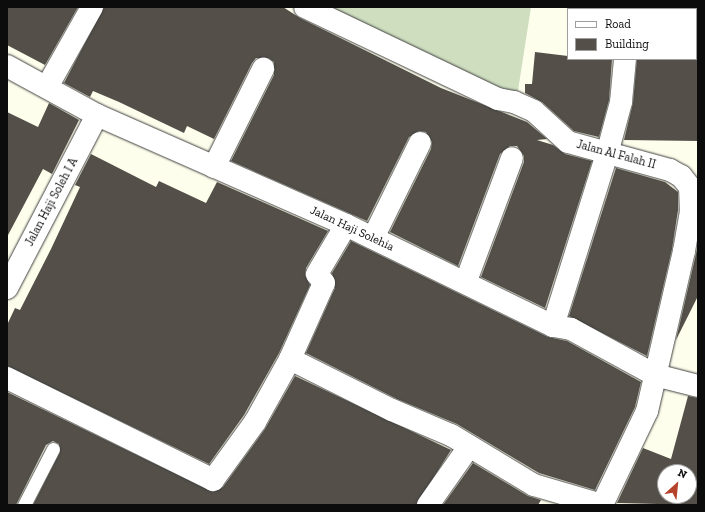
<!DOCTYPE html>
<html>
<head>
<meta charset="utf-8">
<style>
	body { margin:0 }
	#map { position:relative; width:705px; height:512px; overflow:hidden; background:#fefeed; font-family:"Zilla Slab",serif }
	div>[style] { position:absolute }
	.cemetery>* { inset:0; background:#cedebf }
	.building>* { inset:0; background:#545049 }
	.roads { filter:drop-shadow(0 0 1px #3f3f3f) drop-shadow(0 0 1px #3f3f3f) }
	.lane>* { height:13px; margin:-6.5px; padding:0 6.5px; transform-origin:6.5px; border-radius:6.5px; background:#fff }
	.street>* { height:22px; margin:-11px; padding:0 11px; transform-origin:11px; border-radius:11px; background:#fff }
	span { translate:-50% -50%; white-space:nowrap; text-align:center; line-height:1.15; -webkit-text-stroke:4px #fff; paint-order:stroke }
	.street-label { font-size:12px; color:#0c0c0c }
	.frame { position:absolute; inset:0; border:8px solid #0c0c0c; pointer-events:none }
	.legend { position:absolute; left:567px; top:8px; width:130px; height:52px; box-sizing:border-box; background:#fff; border:1px solid #9e9e9e; margin:0; padding:5px 7px; list-style:none; font-size:12px; color:#0c0c0c }
	.legend li { display:flex; align-items:center; gap:8px; height:20px }
	.legend b { width:20px; border:1px solid #9e9e9e }
	.north { position:absolute; left:657px; top:464px; width:40px; height:40px; box-sizing:border-box; background:#fff; border:1px solid #9e9e9e; border-radius:50%; rotate:27deg; font-size:11px; font-weight:700; line-height:16px; text-align:center; color:#0c0c0c }
	.north::after { content:''; display:block; margin:auto; width:14px; height:18px; background:#b5432b; clip-path:polygon(50% 0,100% 100%,50% 72%,0 100%) }
</style>
</head>
<body>
<div id="map">
	<div class="cemetery">
		<div style="clip-path:polygon(321px 7px,531px 7px,517px 97px)"></div>
	</div>
	<div class="building">
		<div style="clip-path:polygon(7px 7px,78px 7px,45px 65px,7px 45px)"></div>
		<div style="clip-path:polygon(104px 7px,283px 7px,300px 18px,441px 88px,527px 122px,547px 139px,537px 140px,553px 145px,565px 154px,592px 161px,545px 308px,481px 277px,524px 162px,524px 156px,517px 146px,510px 146px,500px 154px,458px 266px,390px 232px,431px 149px,432px 142px,426px 132px,419px 131px,409px 137px,367px 221px,231px 161px,274px 75px,274px 62px,268px 58px,256px 58px,252px 63px,214px 139px,187px 126px,184px 133px,119px 102px,93px 91px,90px 97px,64px 83px)"></div>
		<div style="clip-path:polygon(535px 52px,568px 56px,568px 59px,612px 59px,609px 100px,599px 137px,574px 131px,542px 102px,525px 93px,525px 84px,532px 84px)"></div>
		<div style="clip-path:polygon(637px 59px,698px 59px,698px 141px,624px 140px,633px 103px)"></div>
		<div style="clip-path:polygon(49px 103px,79px 120px,52px 174px,43px 169px,7px 237px,7px 112px,38px 127px)"></div>
		<div style="clip-path:polygon(91px 154px,156px 187px,159px 181px,206px 203px,217px 182px,328px 231px,306px 268px,305px 275px,310px 285px,279px 353px,244px 415px,209px 464px,7px 366px,7px 325px,15px 308px,20px 310px,51px 249px,80px 187px,75px 185px)"></div>
		<div style="clip-path:polygon(616px 168px,665px 182px,678px 192px,678px 210px,672px 249px,647px 356px,569px 316px)"></div>
		<div style="clip-path:polygon(351px 241px,548px 337px,567px 341px,641px 382px,635px 407px,595px 490px,539px 473px,457px 424px,397px 399px,306px 353px,335px 288px,332px 273px)"></div>
		<div style="clip-path:polygon(698px 244px,698px 296px,676px 340px,696px 254px)"></div>
		<div style="clip-path:polygon(295px 376px,451px 450px,416px 505px,33px 505px,60px 452px,59px 444px,53px 441px,46px 445px,16px 505px,7px 505px,7px 392px,213px 492px,223px 487px,265px 429px)"></div>
		<div style="clip-path:polygon(evenodd,688px 396px,698px 398px,698px 505px,617px 503px,643px 448px,671px 459px,688px 396px,665px 472px,689px 472px,689px 496px,665px 496px,665px 472px)"></div>
		<div style="clip-path:polygon(473px 463px,528px 496px,541px 500px,538px 505px,443px 505px)"></div>
	</div>
	<div class="roads">
		<div class="lane">
			<div style="left:24px;top:505px;width:63px;rotate:-62.6deg"></div>
		</div>
		<div class="street">
			<div style="left:305px;top:7px;width:214px;rotate:25.5deg"></div>
			<div style="left:498px;top:99px;width:16px;rotate:11deg"></div>
			<div style="left:514px;top:102px;width:22px;rotate:24deg"></div>
			<div style="left:534px;top:111px;width:46px;rotate:42.4deg"></div>
			<div style="left:568px;top:142px;width:106px;rotate:15.4deg"></div>
			<div style="left:670px;top:170px;width:13px;rotate:29deg"></div>
			<div style="left:681px;top:176px;width:14px;rotate:51deg"></div>
			<div style="left:690px;top:187px;width:24px;rotate:88deg"></div>
			<div style="left:691px;top:211px;width:41px;rotate:99.9deg"></div>
			<div style="left:684px;top:251px;width:164px;rotate:103deg"></div>
			<div style="left:647px;top:411px;width:104px;rotate:115.6deg"></div>
			<div style="left:7px;top:66px;width:102px;rotate:28.6deg"></div>
			<div style="left:97px;top:115px;width:272px;rotate:23.8deg"></div>
			<div style="left:346px;top:225px;width:230px;rotate:26deg"></div>
			<div style="left:553px;top:326px;width:18px;rotate:9deg"></div>
			<div style="left:571px;top:329px;width:96px;rotate:28.7deg"></div>
			<div style="left:655px;top:375px;width:44px;rotate:14.3deg"></div>
			<div style="left:47px;top:87px;width:92px;rotate:-60.6deg"></div>
			<div style="left:214px;top:167px;width:110px;rotate:-63.4deg"></div>
			<div style="left:373px;top:238px;width:106px;rotate:-63.7deg"></div>
			<div style="left:466px;top:281px;width:131px;rotate:-69.5deg"></div>
			<div style="left:7px;top:288px;width:195px;rotate:-62.5deg"></div>
			<div style="left:553px;top:326px;width:180px;rotate:-72.6deg"></div>
			<div style="left:607px;top:154px;width:54px;rotate:-74.9deg"></div>
			<div style="left:621px;top:102px;width:43px;rotate:-84.7deg"></div>
			<div style="left:290px;top:359px;width:114px;rotate:26.6deg"></div>
			<div style="left:392px;top:410px;width:64px;rotate:23deg"></div>
			<div style="left:451px;top:435px;width:97px;rotate:31.1deg"></div>
			<div style="left:534px;top:485px;width:71px;rotate:16.4deg"></div>
			<div style="left:7px;top:378px;width:230px;rotate:26.3deg"></div>
			<div style="left:213px;top:480px;width:72px;rotate:-54.1deg"></div>
			<div style="left:255px;top:422px;width:72px;rotate:-60.9deg"></div>
			<div style="left:290px;top:359px;width:83px;rotate:-65.9deg"></div>
			<div style="left:324px;top:283px;width:11px;rotate:-128deg"></div>
			<div style="left:317px;top:274px;width:57px;rotate:-59.4deg"></div>
			<div style="left:428px;top:505px;width:70px;rotate:-54.9deg"></div>
		</div>
	</div>
	<div class="street-label">
		<span style="left:616px;top:155px;rotate:15deg">Jalan Al Falah II</span>
		<span style="left:52px;top:202px;rotate:-62deg">Jalan Haji Soleh I A</span>
		<span style="left:352px;top:229px;rotate:25deg">Jalan Haji Solehia</span>
	</div>
	<div class="frame"></div>
	<ul class="legend">
	<li><b style="height:5px;background:#fff"></b>Road</li>
	<li><b style="height:11px;background:#545049"></b>Building</li>
	</ul>
	<div class="north">N</div>
</div>
</body>
</html>
